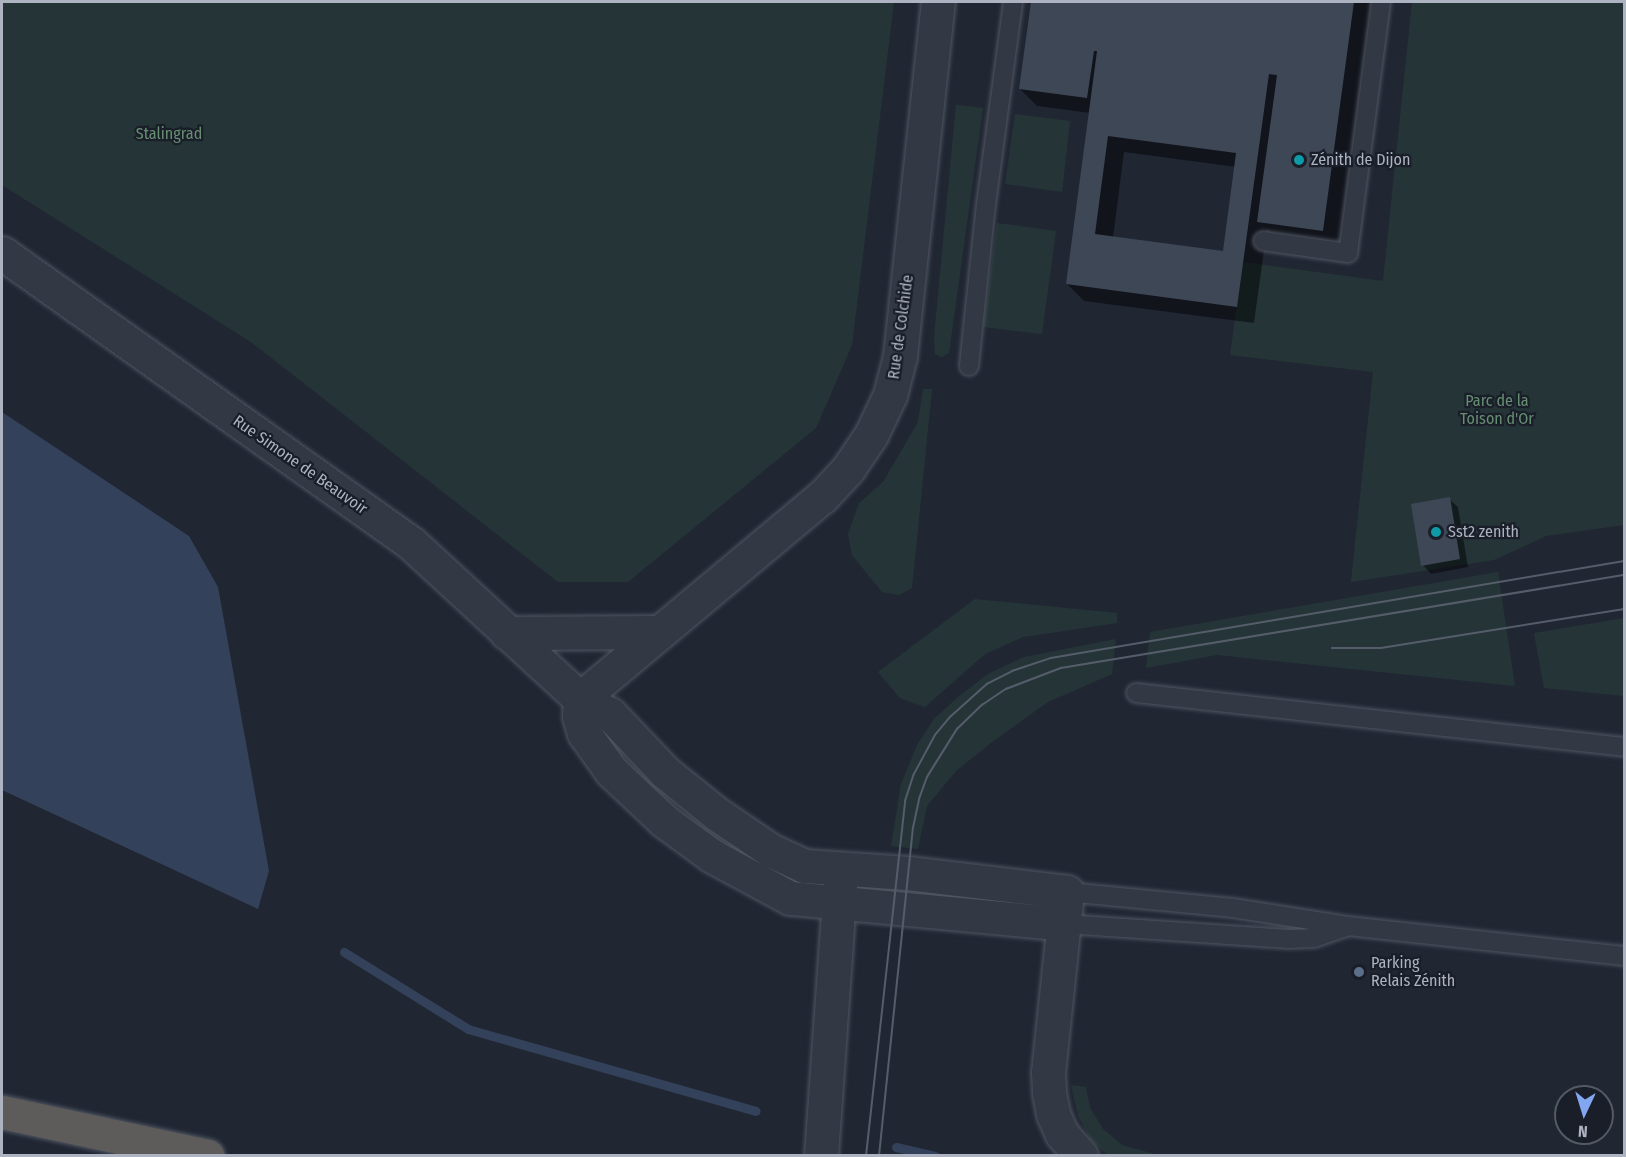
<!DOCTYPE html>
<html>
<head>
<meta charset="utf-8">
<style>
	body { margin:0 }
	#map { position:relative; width:1626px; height:1157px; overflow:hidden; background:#202733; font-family:"Fira Sans Condensed",sans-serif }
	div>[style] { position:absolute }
	.green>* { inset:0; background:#253537 }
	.water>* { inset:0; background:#34415a }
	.shadow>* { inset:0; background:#0007 }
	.stream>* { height:9px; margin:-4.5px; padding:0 4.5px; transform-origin:4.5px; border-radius:4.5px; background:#34415a }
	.building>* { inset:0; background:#3e4756 }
	.roads { filter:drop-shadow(0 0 2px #505662) drop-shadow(0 0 2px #505662) }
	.service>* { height:18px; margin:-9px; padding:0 9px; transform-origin:9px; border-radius:9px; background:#333944 }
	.tertiary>* { height:33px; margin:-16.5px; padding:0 16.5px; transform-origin:16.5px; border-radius:16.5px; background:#333944 }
	.trunk>* { height:33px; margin:-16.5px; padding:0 16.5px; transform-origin:16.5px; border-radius:16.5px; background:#5e5c5a }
	.tram>* { height:1.5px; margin:-0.75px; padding:0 0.75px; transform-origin:0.75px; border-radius:0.75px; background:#555d6b }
	.dots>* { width:16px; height:16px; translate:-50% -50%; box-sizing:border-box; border:3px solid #191e28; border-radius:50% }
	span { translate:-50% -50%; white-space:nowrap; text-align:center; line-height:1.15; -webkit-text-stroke:4.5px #191e28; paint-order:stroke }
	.park-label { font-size:16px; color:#678f73 }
	.poi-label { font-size:16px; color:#adb3c1 }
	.left { translate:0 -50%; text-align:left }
	.street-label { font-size:16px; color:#adb3c1 }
	.frame { position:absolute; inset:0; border:3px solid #adb3c1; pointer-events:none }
	.north { position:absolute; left:1554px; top:1085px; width:60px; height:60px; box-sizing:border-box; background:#191e28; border:2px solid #545a65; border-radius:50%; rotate:184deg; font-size:16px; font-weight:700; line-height:24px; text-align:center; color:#adb3c1 }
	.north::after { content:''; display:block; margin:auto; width:21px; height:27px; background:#83a6f0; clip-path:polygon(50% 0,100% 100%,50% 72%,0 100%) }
</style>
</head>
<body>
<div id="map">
	<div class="green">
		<div style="clip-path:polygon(2px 2px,894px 2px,852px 345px,816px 428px,628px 582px,558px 582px,251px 342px,2px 185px)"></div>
		<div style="clip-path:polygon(1412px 2px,1624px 2px,1624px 525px,1546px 536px,1494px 560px,1351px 582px,1373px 372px,1230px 355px,1243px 262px,1383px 281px)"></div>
		<div style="clip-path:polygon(956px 105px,983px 108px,949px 353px,942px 357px,935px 354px,934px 337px)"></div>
		<div style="clip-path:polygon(1015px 114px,1070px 121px,1062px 192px,1005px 184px)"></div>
		<div style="clip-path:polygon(997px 223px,1056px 231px,1042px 334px,983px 327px)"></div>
		<div style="clip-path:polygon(923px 389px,932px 389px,912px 588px,899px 595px,882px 592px,852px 555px,848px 534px,859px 503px,883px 482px,918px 422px)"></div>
		<div style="clip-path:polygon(1498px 572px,1515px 686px,1217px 655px,1146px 668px,1150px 632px)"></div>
		<div style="clip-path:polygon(975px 599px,1117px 613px,1117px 623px,1023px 637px,985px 654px,925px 707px,900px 698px,878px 672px)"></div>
		<div style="clip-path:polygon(1624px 618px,1624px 696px,1544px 688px,1534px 633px)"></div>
		<div style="clip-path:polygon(1116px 639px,1112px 674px,1048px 702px,992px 742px,956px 771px,927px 806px,918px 849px,891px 846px,901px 784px,917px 745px,934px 719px,958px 697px,988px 674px,1024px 657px)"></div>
		<div style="clip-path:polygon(1071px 1085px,1086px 1087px,1090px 1108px,1103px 1129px,1122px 1145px,1158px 1155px,1111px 1156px,1105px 1153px,1091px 1140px,1078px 1116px)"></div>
	</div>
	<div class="water">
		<div style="clip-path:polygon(2px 412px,189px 536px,218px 587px,269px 871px,258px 909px,2px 790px)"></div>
	</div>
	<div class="shadow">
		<div style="clip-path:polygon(evenodd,1032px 2px,1373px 2px,1340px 247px,1276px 238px,1267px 229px,1254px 323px,1084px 301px,1067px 284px,1090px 113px,1037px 106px,1020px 89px,1032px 2px,1124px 152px,1236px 167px,1224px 253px,1113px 238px,1124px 152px)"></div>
		<div style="clip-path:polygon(1449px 499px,1458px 507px,1468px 567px,1431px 574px,1423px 565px)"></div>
	</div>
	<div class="stream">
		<div style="left:344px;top:952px;width:146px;rotate:31.8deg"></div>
		<div style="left:468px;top:1029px;width:299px;rotate:15.9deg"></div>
		<div style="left:896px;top:1147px;width:40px;rotate:13deg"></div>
	</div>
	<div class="building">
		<div style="clip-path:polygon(evenodd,1031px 2px,1354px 2px,1323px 231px,1257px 222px,1277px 75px,1269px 74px,1237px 307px,1066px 284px,1097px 51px,1094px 51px,1087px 98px,1019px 89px,1031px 2px,1108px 136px,1236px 153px,1223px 251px,1095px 234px,1108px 136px)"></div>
		<div style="clip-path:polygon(1450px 497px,1460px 559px,1421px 566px,1411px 504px)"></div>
	</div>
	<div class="roads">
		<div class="service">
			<div style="left:1263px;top:241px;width:86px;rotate:8deg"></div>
			<div style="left:1348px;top:253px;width:253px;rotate:-82.5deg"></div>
			<div style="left:969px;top:366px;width:162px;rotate:-84deg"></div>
			<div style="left:986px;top:205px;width:205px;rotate:-82.4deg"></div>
			<div style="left:1136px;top:693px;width:491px;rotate:6.3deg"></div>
			<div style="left:1067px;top:892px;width:167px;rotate:5.5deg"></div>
			<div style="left:1233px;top:908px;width:116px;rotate:8.9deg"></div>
			<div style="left:1348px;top:926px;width:278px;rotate:6.2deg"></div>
			<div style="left:1064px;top:924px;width:225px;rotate:3.8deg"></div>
			<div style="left:1288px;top:939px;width:26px;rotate:-2deg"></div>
			<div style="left:1314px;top:938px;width:36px;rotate:-19deg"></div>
		</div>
		<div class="tertiary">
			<div style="left:2px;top:253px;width:501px;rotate:35.34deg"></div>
			<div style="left:411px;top:543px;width:230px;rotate:42.7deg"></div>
			<div style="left:580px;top:699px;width:34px;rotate:27deg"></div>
			<div style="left:610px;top:714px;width:80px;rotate:46.5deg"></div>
			<div style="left:665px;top:772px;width:67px;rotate:38.9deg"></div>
			<div style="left:717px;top:814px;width:64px;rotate:34.2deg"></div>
			<div style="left:770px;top:850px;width:38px;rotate:25deg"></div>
			<div style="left:805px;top:866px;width:103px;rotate:3.9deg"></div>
			<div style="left:908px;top:873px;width:160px;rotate:6.8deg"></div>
			<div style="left:1067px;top:892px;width:181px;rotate:96deg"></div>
			<div style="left:1048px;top:1072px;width:21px;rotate:87deg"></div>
			<div style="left:1049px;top:1093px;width:21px;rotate:79deg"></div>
			<div style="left:1053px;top:1114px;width:22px;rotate:66deg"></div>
			<div style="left:1062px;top:1134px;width:29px;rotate:49deg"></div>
			<div style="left:507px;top:633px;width:152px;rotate:-0.4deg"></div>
			<div style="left:580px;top:699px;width:315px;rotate:-39.9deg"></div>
			<div style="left:822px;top:497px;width:38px;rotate:-47deg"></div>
			<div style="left:848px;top:469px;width:41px;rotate:-55.9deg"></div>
			<div style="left:871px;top:435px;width:44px;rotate:-64.6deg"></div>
			<div style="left:890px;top:395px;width:40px;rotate:-75.6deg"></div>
			<div style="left:900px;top:356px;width:356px;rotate:-83.9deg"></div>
			<div style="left:580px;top:699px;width:17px;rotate:93deg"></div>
			<div style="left:579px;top:716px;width:18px;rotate:74deg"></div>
			<div style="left:584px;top:733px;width:47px;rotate:54.6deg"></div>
			<div style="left:611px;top:771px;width:73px;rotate:43.3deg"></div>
			<div style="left:664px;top:821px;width:59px;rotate:36.1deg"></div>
			<div style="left:712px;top:856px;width:89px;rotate:28.3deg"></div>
			<div style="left:790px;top:898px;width:275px;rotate:5.4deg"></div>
			<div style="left:821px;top:1156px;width:276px;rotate:-86deg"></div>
		</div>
		<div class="trunk">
			<div style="left:2px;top:1112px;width:210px;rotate:12.1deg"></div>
		</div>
	</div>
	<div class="tram">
		<div style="left:1332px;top:648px;width:49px"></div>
		<div style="left:1381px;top:648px;width:246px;rotate:-9.1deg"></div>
		<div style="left:866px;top:1156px;width:357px;rotate:-83.7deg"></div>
		<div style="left:905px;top:801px;width:28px;rotate:-72deg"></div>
		<div style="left:914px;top:774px;width:44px;rotate:-61.7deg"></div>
		<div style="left:935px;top:735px;width:23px;rotate:-50deg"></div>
		<div style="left:950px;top:717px;width:50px;rotate:-41.7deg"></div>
		<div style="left:987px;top:684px;width:28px;rotate:-27deg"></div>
		<div style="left:1012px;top:671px;width:41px;rotate:-18.4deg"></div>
		<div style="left:1051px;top:658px;width:581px;rotate:-9.61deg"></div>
		<div style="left:879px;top:1156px;width:330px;rotate:-84.1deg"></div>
		<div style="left:913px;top:828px;width:30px;rotate:-78deg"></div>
		<div style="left:919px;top:799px;width:23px;rotate:-70deg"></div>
		<div style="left:927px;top:777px;width:57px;rotate:-58deg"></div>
		<div style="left:957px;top:729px;width:35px;rotate:-44deg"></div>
		<div style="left:982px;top:705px;width:29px;rotate:-34deg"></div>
		<div style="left:1006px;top:689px;width:59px;rotate:-20.9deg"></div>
		<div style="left:1061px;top:668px;width:571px;rotate:-9.38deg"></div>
	</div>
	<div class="dots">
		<div style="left:1299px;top:160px;background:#0f9aa8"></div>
		<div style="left:1436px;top:532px;background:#0f9aa8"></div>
		<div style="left:1359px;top:972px;background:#5c6f8a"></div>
	</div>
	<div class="park-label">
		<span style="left:169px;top:134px">Stalingrad</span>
		<span style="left:1497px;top:410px">Parc de la<br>Toison d'Or</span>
	</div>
	<div class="poi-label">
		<span class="left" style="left:1311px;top:160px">Zénith de Dijon</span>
		<span class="left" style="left:1448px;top:532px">Sst2 zenith</span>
		<span class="left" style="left:1371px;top:972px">Parking<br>Relais Zénith</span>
	</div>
	<div class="street-label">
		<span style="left:901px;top:327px;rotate:-82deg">Rue de Colchide</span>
		<span style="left:300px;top:465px;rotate:35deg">Rue Simone de Beauvoir</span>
	</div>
	<div class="frame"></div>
	<div class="north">N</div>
</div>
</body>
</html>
